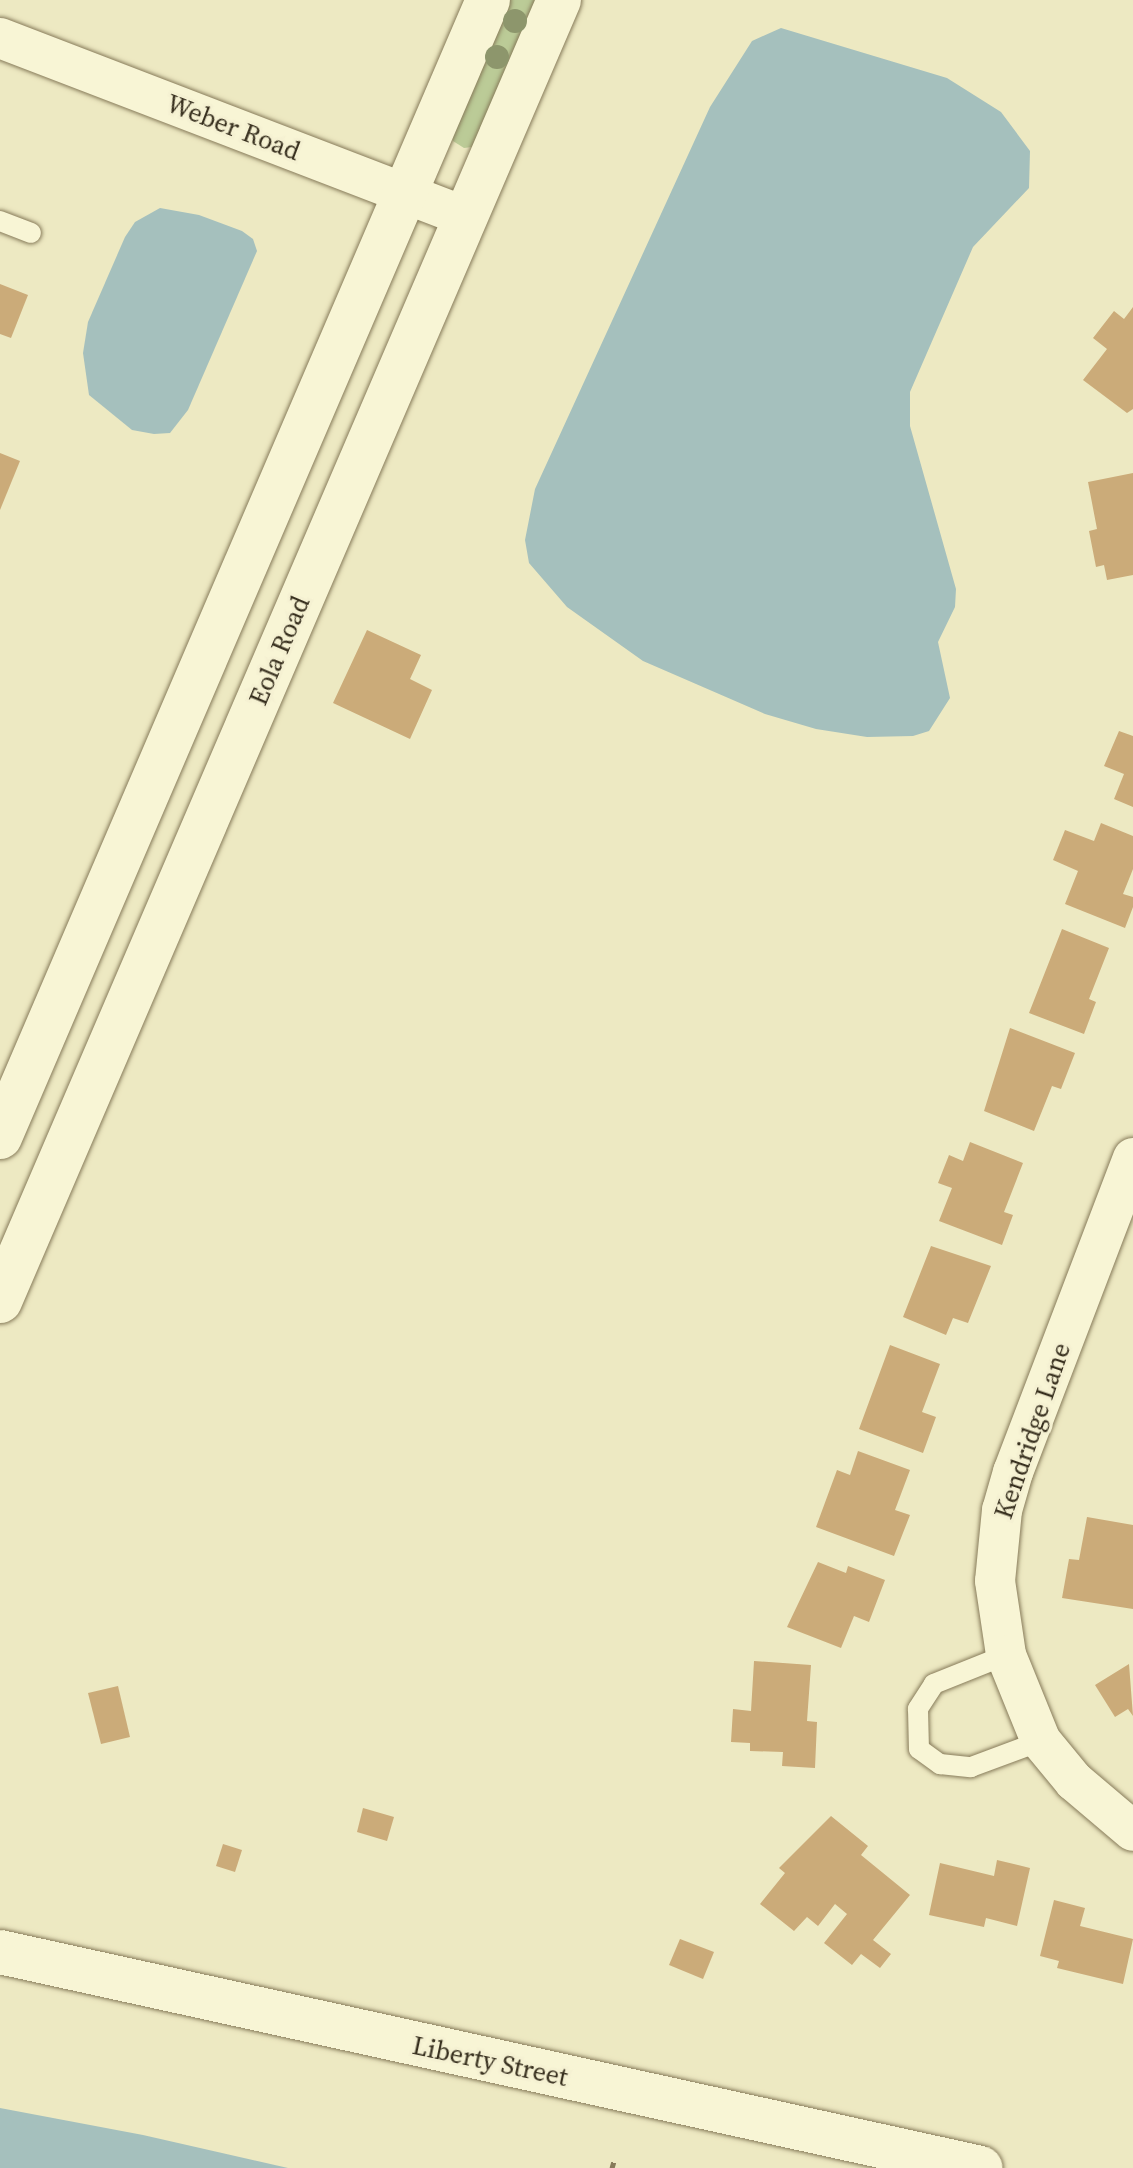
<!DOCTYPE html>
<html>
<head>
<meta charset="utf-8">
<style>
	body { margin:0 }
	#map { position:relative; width:1133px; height:2168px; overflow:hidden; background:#ede9c2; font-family:"Source Serif 4",serif }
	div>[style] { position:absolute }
	.green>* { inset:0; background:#bbcb97 }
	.water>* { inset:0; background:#a5c0bd }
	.building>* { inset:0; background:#cbab79 }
	.path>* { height:5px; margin-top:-2.5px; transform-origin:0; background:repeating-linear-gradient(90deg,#877b5a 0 6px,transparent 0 10px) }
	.roads { filter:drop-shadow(0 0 2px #877b5a) drop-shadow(0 0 2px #877b5a) }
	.lane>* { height:20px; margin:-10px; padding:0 10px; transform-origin:10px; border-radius:10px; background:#f8f5d5 }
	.street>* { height:40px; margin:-20px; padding:0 20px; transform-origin:20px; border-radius:20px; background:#f8f5d5 }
	.secondary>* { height:44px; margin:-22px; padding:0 22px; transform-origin:22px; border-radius:22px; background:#f8f5d5 }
	.trees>* { width:24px; height:24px; margin:-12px; border-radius:50%; background:#8d966c }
	span { translate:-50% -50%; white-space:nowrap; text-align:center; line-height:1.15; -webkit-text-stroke:6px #f5f1d2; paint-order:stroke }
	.street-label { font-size:26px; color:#372f1e }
</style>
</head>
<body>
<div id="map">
	<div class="green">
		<div style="clip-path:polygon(510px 0,537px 0,472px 147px,464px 148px,453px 141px,452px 134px)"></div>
	</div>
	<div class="water">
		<div style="clip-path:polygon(781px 28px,947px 78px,1001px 112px,1030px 151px,1029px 188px,973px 247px,910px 392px,910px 426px,956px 589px,955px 607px,938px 642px,950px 698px,929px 731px,913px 736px,867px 737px,816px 729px,765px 714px,643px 661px,567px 607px,529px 563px,525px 540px,535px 489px,710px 107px,752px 41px)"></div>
		<div style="clip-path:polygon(160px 208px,199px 215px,242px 231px,253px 239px,257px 251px,188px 410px,170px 433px,154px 434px,132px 430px,89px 395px,83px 353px,88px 322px,125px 237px,135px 222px)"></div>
		<div style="clip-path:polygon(0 2108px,143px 2135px,288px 2168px,0 2168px)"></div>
	</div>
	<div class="building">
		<div style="clip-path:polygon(0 284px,28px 295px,11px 338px,0 334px)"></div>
		<div style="clip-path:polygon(1133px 307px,1133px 409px,1127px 413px,1083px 380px,1107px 349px,1093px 338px,1114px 311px,1124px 319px)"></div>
		<div style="clip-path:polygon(0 453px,20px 461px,0 510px)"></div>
		<div style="clip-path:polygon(1133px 473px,1133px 575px,1107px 580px,1104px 565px,1096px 567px,1089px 531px,1097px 529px,1088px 482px)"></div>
		<div style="clip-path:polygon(367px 630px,421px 655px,410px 679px,432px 690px,410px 739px,333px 703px)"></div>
		<div style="clip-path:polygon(1119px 731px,1133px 736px,1133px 807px,1114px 799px,1124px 774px,1104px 766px)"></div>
		<div style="clip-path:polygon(1101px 823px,1133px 836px,1133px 869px,1123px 894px,1133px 897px,1133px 907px,1125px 928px,1065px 904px,1078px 871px,1053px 860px,1065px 830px,1094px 841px)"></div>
		<div style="clip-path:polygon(1062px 929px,1109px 948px,1089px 999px,1096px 1002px,1084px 1034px,1029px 1013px)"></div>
		<div style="clip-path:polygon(1010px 1028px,1075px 1053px,1061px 1089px,1052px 1086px,1034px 1131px,984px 1111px)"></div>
		<div style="clip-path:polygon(970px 1142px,1023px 1163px,1004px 1212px,1013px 1215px,1002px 1245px,939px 1221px,952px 1188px,938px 1183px,949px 1155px,963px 1161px)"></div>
		<div style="clip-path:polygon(931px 1246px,991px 1266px,968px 1323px,953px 1318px,946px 1335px,903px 1317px)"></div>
		<div style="clip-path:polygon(890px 1345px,940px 1364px,922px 1412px,936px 1417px,923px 1453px,859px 1429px)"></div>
		<div style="clip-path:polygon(858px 1451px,910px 1470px,895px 1510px,910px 1515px,894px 1556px,816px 1527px,837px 1470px,850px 1475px)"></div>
		<div style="clip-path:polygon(1087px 1517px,1133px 1525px,1133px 1609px,1062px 1598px,1069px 1559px,1079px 1560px)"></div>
		<div style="clip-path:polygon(818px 1562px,846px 1573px,848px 1566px,885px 1580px,869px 1622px,854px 1616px,841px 1648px,787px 1627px)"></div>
		<div style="clip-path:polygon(754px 1661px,811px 1665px,807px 1721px,817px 1722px,815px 1768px,782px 1766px,783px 1752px,750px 1751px,750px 1743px,731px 1742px,733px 1709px,751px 1711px)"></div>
		<div style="clip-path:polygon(1129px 1664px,1133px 1716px,1128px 1709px,1115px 1717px,1095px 1685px)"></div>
		<div style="clip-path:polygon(118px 1686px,130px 1737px,101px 1744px,88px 1693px)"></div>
		<div style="clip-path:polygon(363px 1808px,394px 1817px,387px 1841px,357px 1832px)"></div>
		<div style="clip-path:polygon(831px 1816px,868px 1846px,861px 1855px,910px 1895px,873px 1940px,891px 1954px,880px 1968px,861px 1954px,852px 1965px,824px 1943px,847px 1914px,835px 1904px,818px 1926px,807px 1917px,794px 1931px,760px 1904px,785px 1873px,779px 1868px)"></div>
		<div style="clip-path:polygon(223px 1844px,242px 1850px,235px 1872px,216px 1866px)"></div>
		<div style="clip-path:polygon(997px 1860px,1030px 1868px,1017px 1926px,986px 1918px,984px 1927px,929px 1915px,940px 1863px,994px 1876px)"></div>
		<div style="clip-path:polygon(1054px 1900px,1085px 1908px,1080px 1926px,1133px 1939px,1123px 1984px,1057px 1968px,1059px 1961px,1040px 1956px)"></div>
		<div style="clip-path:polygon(680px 1939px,714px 1952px,703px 1979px,669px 1965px)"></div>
	</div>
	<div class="path">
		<div style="left:612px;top:2168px;width:7px;rotate:-74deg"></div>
	</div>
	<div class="roads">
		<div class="lane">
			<div style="left:0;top:221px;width:33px;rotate:21deg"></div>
			<div style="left:1006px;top:1655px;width:78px;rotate:158.1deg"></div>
			<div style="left:934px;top:1684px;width:30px;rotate:123deg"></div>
			<div style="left:918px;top:1709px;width:40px;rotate:88.6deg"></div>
			<div style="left:919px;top:1749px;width:26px;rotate:36deg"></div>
			<div style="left:940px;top:1764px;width:31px;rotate:6deg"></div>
			<div style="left:971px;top:1767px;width:75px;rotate:-20.4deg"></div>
		</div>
		<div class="street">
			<div style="left:0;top:38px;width:499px;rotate:21deg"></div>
			<div style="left:1133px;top:1158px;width:336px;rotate:110.9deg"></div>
			<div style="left:1013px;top:1472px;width:40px;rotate:106deg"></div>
			<div style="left:1002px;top:1510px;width:71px;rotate:95.6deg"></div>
			<div style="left:995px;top:1581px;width:75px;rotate:81.5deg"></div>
			<div style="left:1006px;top:1655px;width:93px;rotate:67.9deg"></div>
			<div style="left:1041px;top:1741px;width:52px;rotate:50.5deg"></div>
			<div style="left:1074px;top:1781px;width:77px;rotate:40.3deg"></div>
		</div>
		<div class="secondary">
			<div style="left:0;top:1137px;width:1237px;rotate:-66.77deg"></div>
			<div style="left:0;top:1301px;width:1416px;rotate:-66.75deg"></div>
			<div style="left:0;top:1952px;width:1004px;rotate:12.42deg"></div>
		</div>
	</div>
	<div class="trees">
		<div style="left:515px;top:21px"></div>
		<div style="left:497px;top:57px"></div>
	</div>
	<div class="street-label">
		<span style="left:233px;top:128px;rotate:21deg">Weber Road</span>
		<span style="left:280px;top:651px;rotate:-67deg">Eola Road</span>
		<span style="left:1033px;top:1431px;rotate:-71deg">Kendridge Lane</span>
		<span style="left:490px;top:2062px;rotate:12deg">Liberty Street</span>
	</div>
</div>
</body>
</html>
